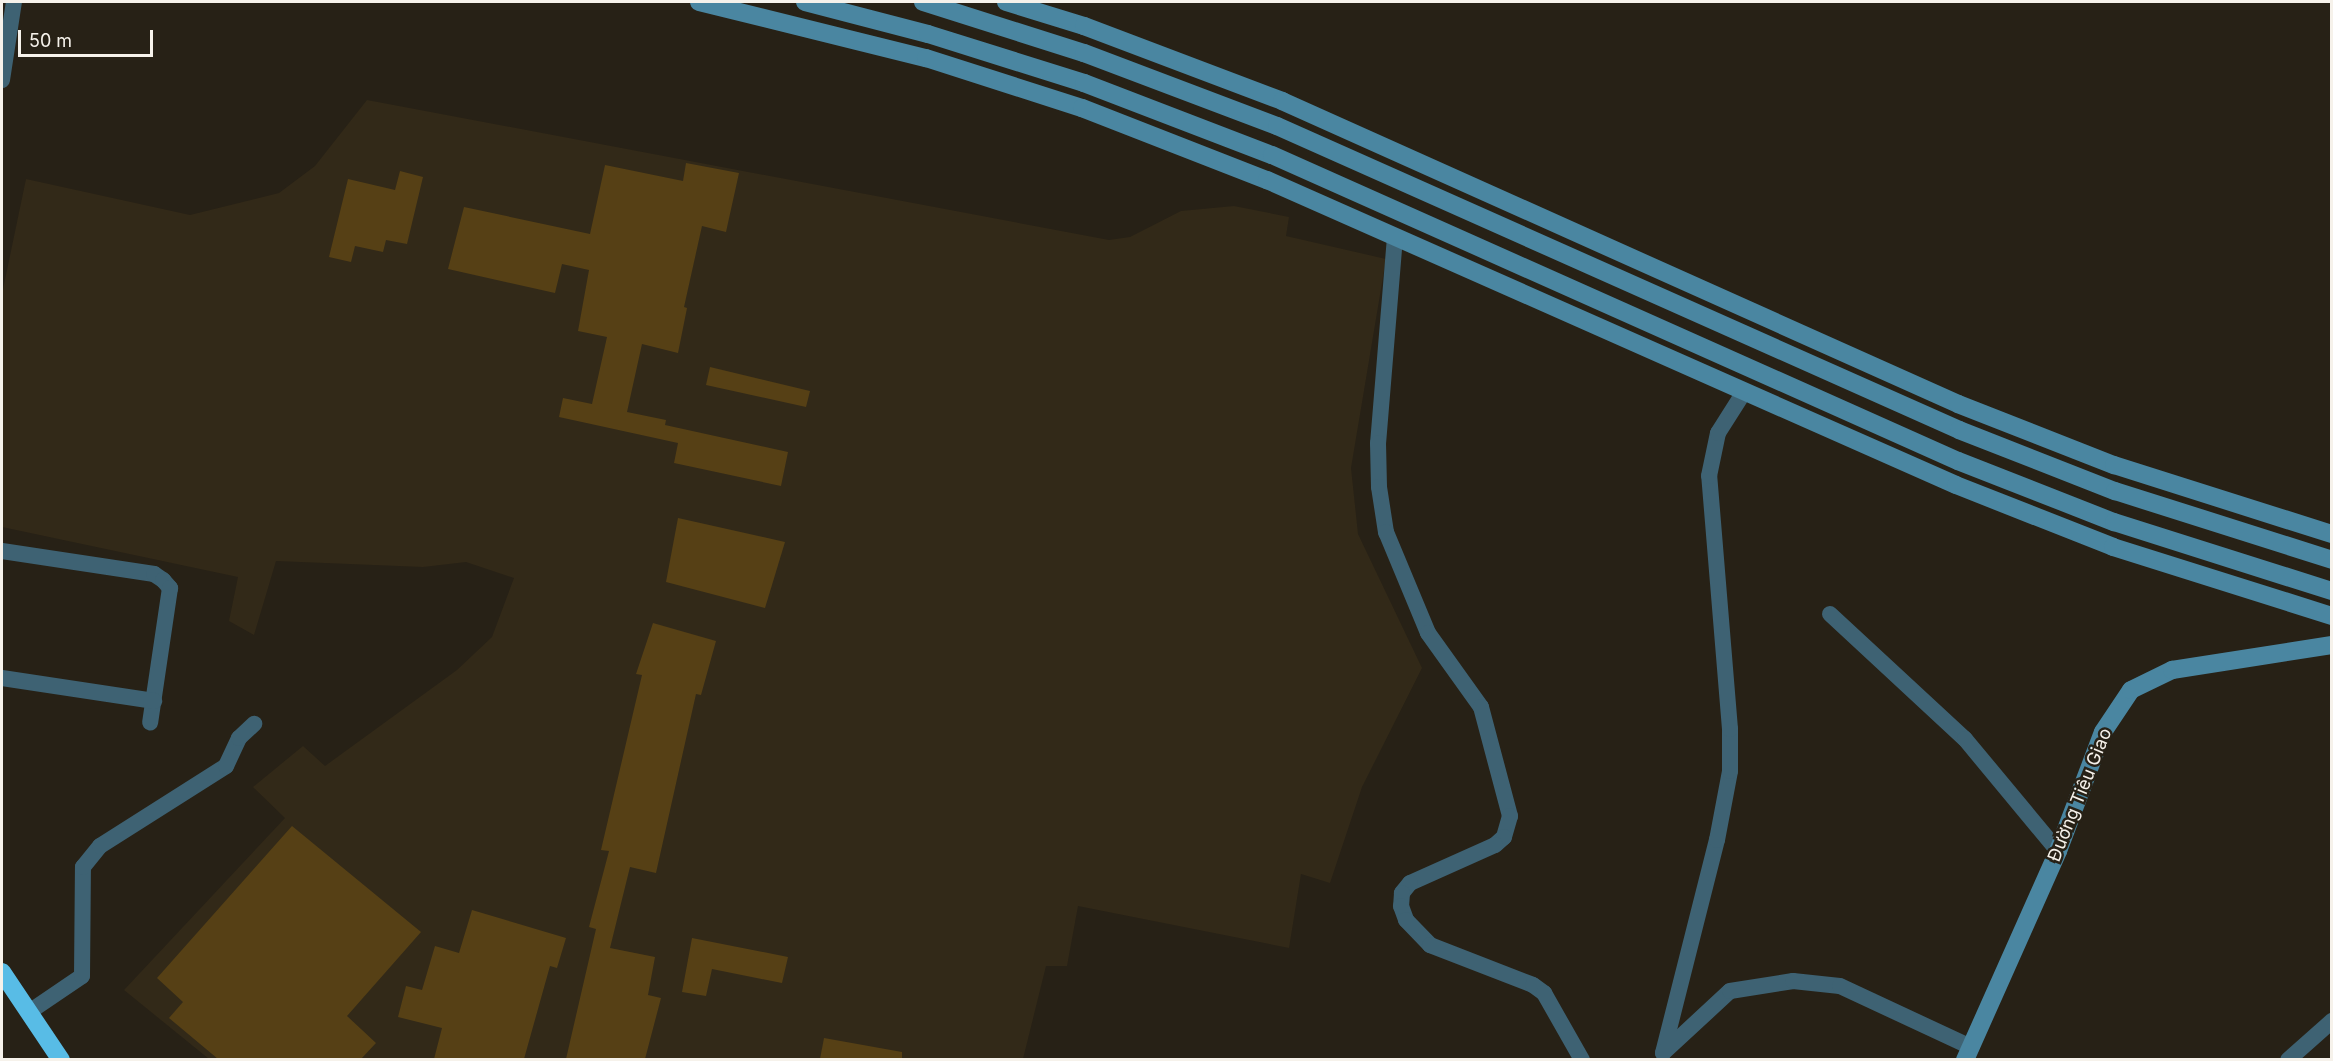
<!DOCTYPE html>
<html>
<head>
<meta charset="utf-8">
<style>
	body { margin:0 }
	#map { position:relative; width:2333px; height:1061px; overflow:hidden; background:#272116; font-family:Inter,sans-serif }
	div>[style] { position:absolute }
	.built>* { inset:0; background:#322918 }
	.building>* { inset:0; background:#564015 }
	.street>* { height:16px; margin:-8px; padding:0 8px; transform-origin:8px; border-radius:8px; background:#3e6273 }
	.secondary>* { height:18px; margin:-9px; padding:0 9px; transform-origin:9px; border-radius:9px; background:#4a86a1 }
	.highway>* { height:18px; margin:-9px; padding:0 9px; transform-origin:9px; border-radius:9px; background:#58bce6 }
	span { translate:-50% -50%; white-space:nowrap; text-align:center; line-height:1.15; -webkit-text-stroke:5px #272116; paint-order:stroke }
	.street-label { font-size:18px; color:#f6f2eb }
	.frame { position:absolute; inset:0; border:3px solid #f6f2eb; pointer-events:none }
	.scale { position:absolute; left:18px; top:30px; width:135px; height:27px; box-sizing:border-box; border:3px solid #f6f2eb; border-top:0; padding-left:8px; font-size:18px; line-height:21px; white-space:nowrap; color:#f6f2eb; -webkit-text-stroke:4px #272116; paint-order:stroke }
</style>
</head>
<body>
<div id="map">
	<div class="built">
		<div style="clip-path:polygon(367px 100px,1109px 240px,1130px 237px,1181px 211px,1234px 206px,1289px 217px,1286px 236px,1386px 259px,1351px 468px,1358px 534px,1422px 668px,1362px 787px,1330px 883px,1301px 874px,1289px 948px,1078px 906px,1067px 966px,1046px 966px,1023px 1059px,209px 1059px,124px 990px,285px 818px,253px 787px,303px 746px,325px 766px,457px 670px,492px 637px,514px 578px,466px 562px,423px 567px,276px 561px,254px 635px,229px 621px,238px 577px,2px 527px,2px 294px,26px 179px,190px 215px,279px 193px,315px 166px)"></div>
	</div>
	<div class="building">
		<div style="clip-path:polygon(686px 163px,739px 173px,726px 232px,702px 226px,684px 307px,687px 308px,678px 353px,642px 344px,627px 412px,666px 420px,665px 425px,788px 452px,781px 486px,674px 463px,678px 443px,559px 417px,563px 398px,592px 404px,607px 337px,578px 331px,589px 270px,562px 264px,555px 293px,448px 269px,464px 207px,590px 234px,605px 165px,683px 181px)"></div>
		<div style="clip-path:polygon(400px 171px,423px 177px,407px 244px,386px 240px,383px 252px,355px 246px,351px 262px,329px 257px,348px 179px,395px 190px)"></div>
		<div style="clip-path:polygon(710px 367px,810px 391px,806px 407px,706px 385px)"></div>
		<div style="clip-path:polygon(678px 518px,785px 542px,765px 608px,666px 582px)"></div>
		<div style="clip-path:polygon(653px 623px,716px 641px,701px 695px,696px 694px,656px 873px,630px 867px,610px 948px,655px 957px,648px 995px,661px 998px,645px 1059px,566px 1059px,596px 929px,589px 927px,609px 851px,601px 850px,642px 675px,636px 674px)"></div>
		<div style="clip-path:polygon(292px 826px,421px 932px,347px 1016px,376px 1043px,361px 1059px,218px 1059px,169px 1018px,183px 1002px,157px 978px)"></div>
		<div style="clip-path:polygon(472px 910px,566px 938px,557px 968px,550px 966px,524px 1059px,434px 1059px,442px 1028px,398px 1017px,406px 986px,422px 990px,435px 946px,459px 953px)"></div>
		<div style="clip-path:polygon(692px 938px,788px 957px,782px 983px,712px 969px,706px 996px,682px 992px)"></div>
		<div style="clip-path:polygon(824px 1038px,902px 1052px,902px 1059px,820px 1059px)"></div>
	</div>
	<div class="street">
		<div style="left:2px;top:80px;width:79px;rotate:-81.3deg"></div>
		<div style="left:1395px;top:237px;width:207px;rotate:94.7deg"></div>
		<div style="left:1378px;top:443px;width:44px;rotate:88.7deg"></div>
		<div style="left:1379px;top:487px;width:46px;rotate:81.2deg"></div>
		<div style="left:1386px;top:532px;width:109px;rotate:67.4deg"></div>
		<div style="left:1428px;top:633px;width:91px;rotate:54.4deg"></div>
		<div style="left:1481px;top:707px;width:113px;rotate:75.1deg"></div>
		<div style="left:1510px;top:816px;width:22px;rotate:106deg"></div>
		<div style="left:1504px;top:837px;width:12px;rotate:138deg"></div>
		<div style="left:1495px;top:845px;width:93px;rotate:155.9deg"></div>
		<div style="left:1410px;top:883px;width:13px;rotate:129deg"></div>
		<div style="left:1402px;top:893px;width:13px;rotate:94deg"></div>
		<div style="left:1401px;top:906px;width:15px;rotate:70deg"></div>
		<div style="left:1406px;top:920px;width:35px;rotate:46deg"></div>
		<div style="left:1430px;top:945px;width:110px;rotate:21.2deg"></div>
		<div style="left:1533px;top:985px;width:14px;rotate:36deg"></div>
		<div style="left:1544px;top:993px;width:77px;rotate:60.4deg"></div>
		<div style="left:2px;top:551px;width:154px;rotate:8.6deg"></div>
		<div style="left:154px;top:574px;width:11px;rotate:34deg"></div>
		<div style="left:163px;top:580px;width:11px;rotate:49deg"></div>
		<div style="left:170px;top:588px;width:136px;rotate:98.4deg"></div>
		<div style="left:1830px;top:614px;width:184px;rotate:42.8deg"></div>
		<div style="left:1965px;top:739px;width:146px;rotate:50.3deg"></div>
		<div style="left:2px;top:678px;width:154px;rotate:8.6deg"></div>
		<div style="left:29px;top:1012px;width:64px;rotate:-34.2deg"></div>
		<div style="left:82px;top:976px;width:109px;rotate:-89.5deg"></div>
		<div style="left:83px;top:867px;width:27px;rotate:-51deg"></div>
		<div style="left:100px;top:846px;width:149px;rotate:-32.4deg"></div>
		<div style="left:226px;top:766px;width:31px;rotate:-65deg"></div>
		<div style="left:239px;top:738px;width:21px;rotate:-43deg"></div>
		<div style="left:1663px;top:1053px;width:220px;rotate:-75.8deg"></div>
		<div style="left:1717px;top:840px;width:70px;rotate:-79.3deg"></div>
		<div style="left:1730px;top:771px;width:42px;rotate:-90deg"></div>
		<div style="left:1730px;top:729px;width:254px;rotate:-94.7deg"></div>
		<div style="left:1709px;top:476px;width:44px;rotate:-78.2deg"></div>
		<div style="left:1718px;top:433px;width:49px;rotate:-57.6deg"></div>
		<div style="left:1663px;top:1053px;width:91px;rotate:-42.8deg"></div>
		<div style="left:1730px;top:991px;width:64px;rotate:-9deg"></div>
		<div style="left:1793px;top:981px;width:47px;rotate:6.1deg"></div>
		<div style="left:1840px;top:986px;width:145px;rotate:25deg"></div>
		<div style="left:2288px;top:1060px;width:59px;rotate:-41.6deg"></div>
	</div>
	<div class="secondary">
		<div style="left:699px;top:2px;width:234px;rotate:13.9deg"></div>
		<div style="left:926px;top:58px;width:164px;rotate:17.8deg"></div>
		<div style="left:1082px;top:108px;width:199px;rotate:21.3deg"></div>
		<div style="left:1267px;top:180px;width:753px;rotate:23.88deg"></div>
		<div style="left:1956px;top:485px;width:169px;rotate:21.5deg"></div>
		<div style="left:2113px;top:547px;width:230px;rotate:17.5deg"></div>
		<div style="left:805px;top:2px;width:127px;rotate:14.6deg"></div>
		<div style="left:928px;top:34px;width:164px;rotate:17.4deg"></div>
		<div style="left:1084px;top:83px;width:201px;rotate:21deg"></div>
		<div style="left:1272px;top:155px;width:751px;rotate:24.04deg"></div>
		<div style="left:1958px;top:461px;width:168px;rotate:21.4deg"></div>
		<div style="left:2114px;top:522px;width:229px;rotate:17.6deg"></div>
		<div style="left:923px;top:2px;width:169px;rotate:17.6deg"></div>
		<div style="left:1084px;top:53px;width:206px;rotate:20.7deg"></div>
		<div style="left:1277px;top:126px;width:747px;rotate:24.02deg"></div>
		<div style="left:1959px;top:430px;width:168px;rotate:21.4deg"></div>
		<div style="left:2115px;top:491px;width:228px;rotate:17.6deg"></div>
		<div style="left:1006px;top:2px;width:82px;rotate:17.1deg"></div>
		<div style="left:1084px;top:26px;width:212px;rotate:20.7deg"></div>
		<div style="left:1282px;top:101px;width:741px;rotate:24.14deg"></div>
		<div style="left:1958px;top:404px;width:168px;rotate:21.4deg"></div>
		<div style="left:2114px;top:465px;width:229px;rotate:17.6deg"></div>
		<div style="left:1965px;top:1060px;width:229px;rotate:-66deg"></div>
		<div style="left:2058px;top:851px;width:127px;rotate:-69.3deg"></div>
		<div style="left:2103px;top:732px;width:50px;rotate:-56.3deg"></div>
		<div style="left:2131px;top:690px;width:46px;rotate:-26deg"></div>
		<div style="left:2172px;top:670px;width:162px;rotate:-8.9deg"></div>
	</div>
	<div class="highway">
		<div style="left:2px;top:972px;width:106px;rotate:56.2deg"></div>
	</div>
	<div class="street-label">
		<span style="left:2080px;top:795px;rotate:-68deg">Đường Tiêu Giao</span>
	</div>
	<div class="frame"></div>
	<div class="scale">50 m</div>
</div>
</body>
</html>
